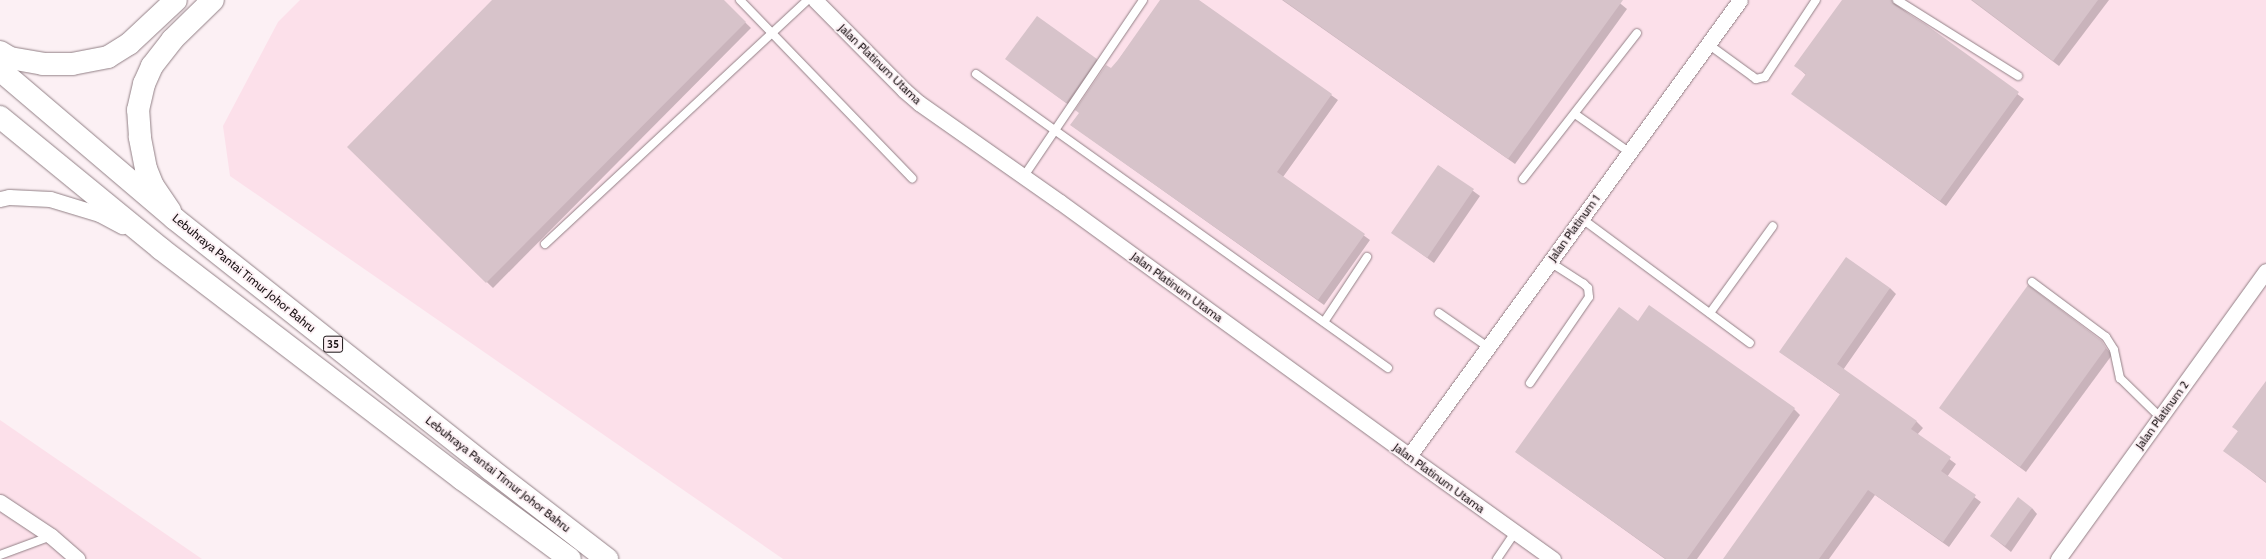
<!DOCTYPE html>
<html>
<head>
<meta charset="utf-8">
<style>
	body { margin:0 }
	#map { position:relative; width:2266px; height:559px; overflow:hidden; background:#fcf0f4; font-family:Cabin,sans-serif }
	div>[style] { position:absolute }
	.built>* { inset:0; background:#fce0ea }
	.shadow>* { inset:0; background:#0003 }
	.building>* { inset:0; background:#d7c3ca }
	.roads { filter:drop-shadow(0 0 1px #928086) drop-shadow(0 0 1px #928086) }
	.service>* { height:8px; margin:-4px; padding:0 4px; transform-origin:4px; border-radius:4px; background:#fff }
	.minor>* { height:15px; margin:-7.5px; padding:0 7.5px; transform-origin:7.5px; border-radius:7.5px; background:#fff }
	.primary>* { height:22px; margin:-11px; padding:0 11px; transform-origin:11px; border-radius:11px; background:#fff }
	.trunk>* { height:22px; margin:-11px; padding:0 11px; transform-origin:11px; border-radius:11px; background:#fff }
	span { translate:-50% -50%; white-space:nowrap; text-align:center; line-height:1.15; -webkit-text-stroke:3.5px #fcf0f4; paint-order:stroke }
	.shield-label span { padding:1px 3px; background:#fcf0f4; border:1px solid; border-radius:3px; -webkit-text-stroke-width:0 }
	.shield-label { font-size:11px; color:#191214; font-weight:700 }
	.street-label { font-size:12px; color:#191214 }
</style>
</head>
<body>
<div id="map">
	<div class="built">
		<div style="clip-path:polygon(300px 0,2266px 0,2266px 559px,783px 559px,230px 176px,223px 126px,278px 22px)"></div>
		<div style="clip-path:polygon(0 420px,202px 559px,0 559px)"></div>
	</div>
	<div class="shadow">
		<div style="clip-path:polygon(494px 0,722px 0,751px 28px,493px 288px,348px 147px)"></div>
		<div style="clip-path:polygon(1162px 0,1198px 0,1338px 100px,1283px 177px,1370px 240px,1324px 305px,1071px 125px)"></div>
		<div style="clip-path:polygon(1282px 0,1616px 0,1627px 9px,1515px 164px)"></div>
		<div style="clip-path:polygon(1844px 0,1890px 0,2024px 99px,1946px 206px,1793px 94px,1806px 75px,1796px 66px)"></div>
		<div style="clip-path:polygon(1971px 0,2109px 0,2059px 66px)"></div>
		<div style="clip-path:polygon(1007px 59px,1096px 59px,1102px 65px,1073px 108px)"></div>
		<div style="clip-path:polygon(1439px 166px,1480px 196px,1434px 263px,1393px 233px)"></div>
		<div style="clip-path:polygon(1890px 288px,1896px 294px,1843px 370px,1917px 422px,1923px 428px,1917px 435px,1956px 464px,1947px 477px,1981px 502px,1949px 547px,1875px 495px,1829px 559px,1724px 559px,1841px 395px,1780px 352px)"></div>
		<div style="clip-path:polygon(1638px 322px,1794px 409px,1800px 415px,1697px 559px,1665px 559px,1516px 452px)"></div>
		<div style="clip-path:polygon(2101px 342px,2112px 355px,2026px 472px,1940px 408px)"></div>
		<div style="clip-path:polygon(2266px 382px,2266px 483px,2225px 451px,2239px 432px,2234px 427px)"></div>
		<div style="clip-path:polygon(2032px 508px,2037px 514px,2011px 552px,1991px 536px)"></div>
	</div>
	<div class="building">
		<div style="clip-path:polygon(492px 0,724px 0,746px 22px,486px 283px,347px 147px)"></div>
		<div style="clip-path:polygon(1160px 0,1199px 0,1332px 94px,1277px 172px,1365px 234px,1318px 300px,1070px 125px,1079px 113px,1075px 110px,1106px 65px,1111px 68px,1118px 60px)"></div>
		<div style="clip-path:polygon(1283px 0,1623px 0,1508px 159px)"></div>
		<div style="clip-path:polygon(1842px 0,1892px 0,1894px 5px,1925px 24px,2019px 92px,1940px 201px,1791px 94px,1806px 74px,1794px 66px)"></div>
		<div style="clip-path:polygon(1972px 0,2098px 0,2053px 61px)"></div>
		<div style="clip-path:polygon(1037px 16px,1097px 59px,1066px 103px,1005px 59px)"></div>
		<div style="clip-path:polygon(1438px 165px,1474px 189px,1427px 258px,1391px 233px)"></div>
		<div style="clip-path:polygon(1846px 257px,1890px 288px,1837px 364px,1917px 421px,1911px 429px,1951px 457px,1941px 471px,1976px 495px,1943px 542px,1868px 490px,1819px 559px,1723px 559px,1840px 394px,1779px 352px)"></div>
		<div style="clip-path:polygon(2028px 285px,2102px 341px,2106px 348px,2020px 467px,1939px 408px)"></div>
		<div style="clip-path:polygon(1649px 305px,1795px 408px,1687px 559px,1666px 559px,1515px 452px,1619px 307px,1638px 321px)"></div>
		<div style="clip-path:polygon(2266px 381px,2266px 482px,2223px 451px,2238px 431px,2232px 427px)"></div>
		<div style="clip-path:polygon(2018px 497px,2032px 508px,2005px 546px,1990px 536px)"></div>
	</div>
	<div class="roads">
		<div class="service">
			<div style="left:740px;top:0;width:248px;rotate:46deg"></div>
			<div style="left:1897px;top:0;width:143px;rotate:32.1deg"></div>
			<div style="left:1708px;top:44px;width:54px;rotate:36deg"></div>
			<div style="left:1752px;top:76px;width:5px;rotate:37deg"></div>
			<div style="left:1756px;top:79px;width:9px;rotate:-13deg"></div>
			<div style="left:1765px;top:77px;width:92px;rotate:-56.5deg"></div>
			<div style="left:976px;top:74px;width:506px;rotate:35.51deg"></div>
			<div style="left:1575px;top:114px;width:66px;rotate:35.1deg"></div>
			<div style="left:1024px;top:176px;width:212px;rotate:-55.9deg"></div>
			<div style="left:1523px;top:179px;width:185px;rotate:-52deg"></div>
			<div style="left:1581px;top:218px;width:210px;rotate:36.5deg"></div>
			<div style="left:545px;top:244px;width:359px;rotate:-42.9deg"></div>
			<div style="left:2032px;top:282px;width:92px;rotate:36.6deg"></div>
			<div style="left:2106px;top:337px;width:15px;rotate:58deg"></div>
			<div style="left:2114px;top:350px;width:29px;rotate:78deg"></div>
			<div style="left:2120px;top:378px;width:56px;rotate:44.3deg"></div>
			<div style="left:1439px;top:313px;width:60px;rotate:34.8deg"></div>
			<div style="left:1710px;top:313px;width:107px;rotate:-54.1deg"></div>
			<div style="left:1324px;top:322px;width:78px;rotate:-56.5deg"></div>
			<div style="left:1530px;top:383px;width:104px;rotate:-55.5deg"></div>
			<div style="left:1589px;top:297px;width:9px;rotate:-96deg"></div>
			<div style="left:1588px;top:288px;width:6px;rotate:-135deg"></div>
			<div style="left:1584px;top:284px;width:40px;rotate:-147.1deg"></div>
			<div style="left:0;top:555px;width:54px;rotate:-20.4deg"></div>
			<div style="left:1497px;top:559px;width:32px;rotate:-56deg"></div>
		</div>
		<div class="minor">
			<div style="left:815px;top:0;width:127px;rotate:45.3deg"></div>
			<div style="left:904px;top:90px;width:20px;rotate:41deg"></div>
			<div style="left:919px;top:103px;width:172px;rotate:35.1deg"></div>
			<div style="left:1060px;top:202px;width:432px;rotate:36deg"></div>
			<div style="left:1409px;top:456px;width:177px;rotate:35.6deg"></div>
			<div style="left:0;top:199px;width:9px;rotate:-13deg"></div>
			<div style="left:9px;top:197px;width:41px;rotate:2.8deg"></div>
			<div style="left:50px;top:199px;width:51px;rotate:17deg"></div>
			<div style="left:99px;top:214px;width:26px;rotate:28deg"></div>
			<div style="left:1409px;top:456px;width:563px;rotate:-54.02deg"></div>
			<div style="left:0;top:502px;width:61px;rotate:33.7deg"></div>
			<div style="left:51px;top:536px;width:35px;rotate:41deg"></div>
			<div style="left:2058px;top:559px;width:355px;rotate:-54.2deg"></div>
		</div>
		<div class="primary">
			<div style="left:0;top:52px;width:12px;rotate:31deg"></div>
			<div style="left:10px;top:58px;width:34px;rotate:10deg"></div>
			<div style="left:43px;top:64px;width:29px"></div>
			<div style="left:72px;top:64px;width:37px;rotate:-11deg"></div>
			<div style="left:108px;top:57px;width:25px;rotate:-32deg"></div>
			<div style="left:129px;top:44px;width:64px;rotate:-43.1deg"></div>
			<div style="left:170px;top:211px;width:30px;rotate:-124deg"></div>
			<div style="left:153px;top:186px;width:18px;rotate:-112deg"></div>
			<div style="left:146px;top:169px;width:33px;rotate:-101deg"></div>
			<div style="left:140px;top:137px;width:27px;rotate:-94deg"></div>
			<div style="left:138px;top:110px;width:27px;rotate:-77deg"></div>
			<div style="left:144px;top:84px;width:20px;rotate:-66deg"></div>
			<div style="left:152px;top:66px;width:33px;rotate:-52deg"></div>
			<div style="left:172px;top:40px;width:57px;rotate:-44.3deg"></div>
		</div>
		<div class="trunk">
			<div style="left:0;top:70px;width:230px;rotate:40.4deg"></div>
			<div style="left:175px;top:219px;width:402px;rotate:38.4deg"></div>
			<div style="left:490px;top:469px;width:148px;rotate:37.6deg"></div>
			<div style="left:0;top:117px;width:208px;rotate:39.3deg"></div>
			<div style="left:161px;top:249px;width:379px;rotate:37.4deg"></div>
			<div style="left:462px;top:479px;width:134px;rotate:36.5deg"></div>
		</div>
	</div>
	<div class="shield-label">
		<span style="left:333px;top:344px">35</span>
	</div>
	<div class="street-label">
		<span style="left:880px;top:64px;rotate:44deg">Jalan Platinum Utama</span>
		<span style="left:1574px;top:228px;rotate:-54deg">Jalan Platinum 1</span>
		<span style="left:244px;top:273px;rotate:39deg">Lebuhraya Pantai Timur Johor Bahru</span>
		<span style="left:1177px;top:287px;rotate:36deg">Jalan Platinum Utama</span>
		<span style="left:2162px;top:415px;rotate:-54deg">Jalan Platinum 2</span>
		<span style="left:498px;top:474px;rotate:38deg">Lebuhraya Pantai Timur Johor Bahru</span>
		<span style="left:1439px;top:478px;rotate:36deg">Jalan Platinum Utama</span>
	</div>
</div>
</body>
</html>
